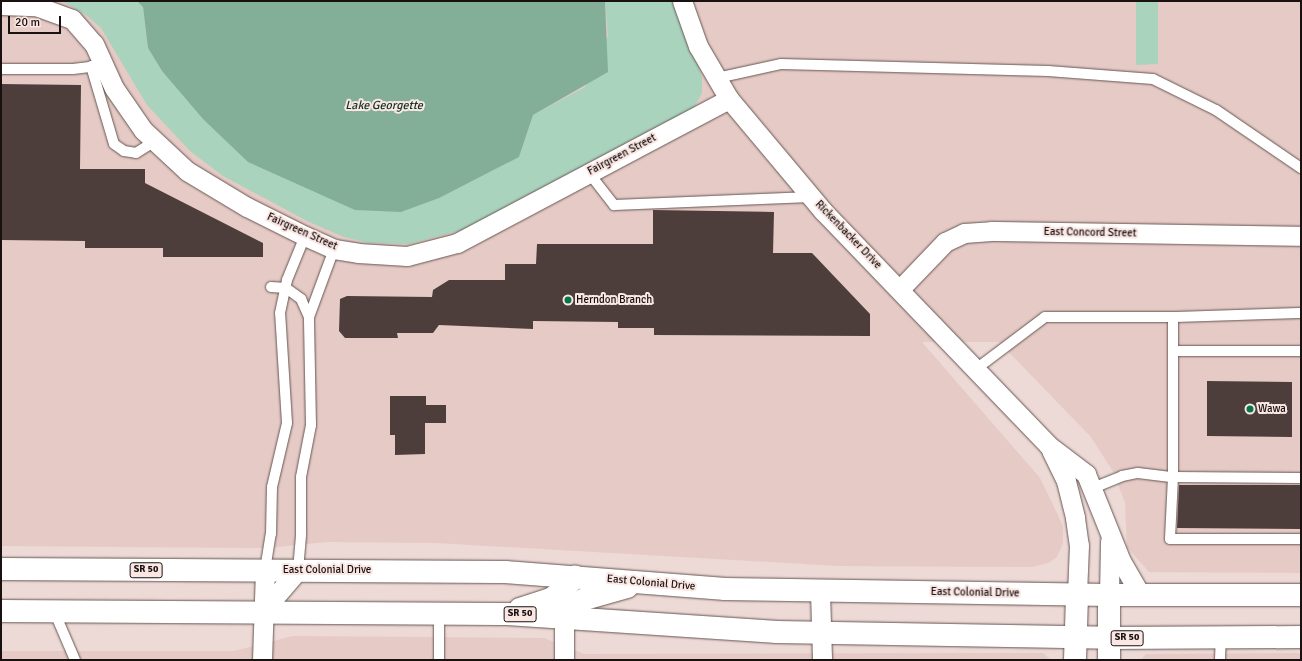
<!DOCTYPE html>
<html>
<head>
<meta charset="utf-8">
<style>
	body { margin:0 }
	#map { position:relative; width:1302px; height:661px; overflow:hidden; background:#edd9d5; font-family:Signika,sans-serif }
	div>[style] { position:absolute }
	.built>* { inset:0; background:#e6cac5 }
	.green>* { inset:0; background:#aad3bd }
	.water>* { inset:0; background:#83ae97 }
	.building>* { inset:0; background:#4d3e3b }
	.roads { filter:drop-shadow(0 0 1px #665652) drop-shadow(0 0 1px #665652) }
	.service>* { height:10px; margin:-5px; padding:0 5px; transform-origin:5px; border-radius:5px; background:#fff }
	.minor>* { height:19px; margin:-9.5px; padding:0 9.5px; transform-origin:9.5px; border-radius:9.5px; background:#fff }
	.tertiary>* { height:22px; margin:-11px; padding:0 11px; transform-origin:11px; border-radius:11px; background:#fff }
	.trunk>* { height:22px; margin:-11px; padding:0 11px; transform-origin:11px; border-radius:11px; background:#fff }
	.dots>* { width:11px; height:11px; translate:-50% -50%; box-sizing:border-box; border:2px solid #fae6e2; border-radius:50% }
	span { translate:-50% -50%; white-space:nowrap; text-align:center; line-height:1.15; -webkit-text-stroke:4px #fae6e2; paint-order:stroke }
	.shield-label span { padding:1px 3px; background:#fae6e2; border:1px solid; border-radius:3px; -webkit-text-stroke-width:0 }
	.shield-label { font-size:10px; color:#181110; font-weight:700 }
	.street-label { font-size:11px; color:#181110 }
	.poi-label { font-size:11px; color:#181110 }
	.left { translate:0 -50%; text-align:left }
	.water-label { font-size:12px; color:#0e3323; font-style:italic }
	.frame { position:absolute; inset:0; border:2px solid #181110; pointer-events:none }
	.scale { position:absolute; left:8px; top:16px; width:53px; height:18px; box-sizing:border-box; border:2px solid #181110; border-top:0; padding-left:5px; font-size:12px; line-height:14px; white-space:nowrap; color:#181110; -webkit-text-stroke:3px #fae6e2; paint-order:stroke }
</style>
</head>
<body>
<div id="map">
	<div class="built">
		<div style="clip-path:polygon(1px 1px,1301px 1px,1301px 573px,1149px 572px,1127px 547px,1125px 503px,1114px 473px,1091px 437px,999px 342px,922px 342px,1040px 478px,1054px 507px,1063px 526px,1063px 543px,1057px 557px,1048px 563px,1032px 567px,839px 566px,436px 543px,327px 542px,266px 548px,1px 546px)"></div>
		<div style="clip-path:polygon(293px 636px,544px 638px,584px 654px,1043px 653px,1051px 660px,1px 660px,1px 651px,234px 651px)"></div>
		<div style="clip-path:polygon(1301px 653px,1301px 660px,1141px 660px,1146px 654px)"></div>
	</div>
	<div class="green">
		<div style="clip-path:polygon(62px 1px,137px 1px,143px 7px,148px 48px,162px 71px,184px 94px,519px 157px,533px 115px,585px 87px,608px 36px,605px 1px,677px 1px,702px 77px,702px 93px,694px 108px,463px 230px,409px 244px,369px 243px,344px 237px,309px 222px,223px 176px,190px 151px,147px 105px,101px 28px,86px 15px)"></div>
		<div style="clip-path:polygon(1136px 1px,1158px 1px,1158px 64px,1136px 65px)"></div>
	</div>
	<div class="water">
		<div style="clip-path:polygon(137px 1px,605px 1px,608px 72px,533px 115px,519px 157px,439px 198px,401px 212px,355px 210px,248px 162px,203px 119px,162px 71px,148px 48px,143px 7px)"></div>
	</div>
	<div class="building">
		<div style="clip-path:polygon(1px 84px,81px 85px,80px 169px,145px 169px,145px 183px,263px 243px,263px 257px,163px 257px,163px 248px,85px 248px,85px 241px,1px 240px)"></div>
		<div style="clip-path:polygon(653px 210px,774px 212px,773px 253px,812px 253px,870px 314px,870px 336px,654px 335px,654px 328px,618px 328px,618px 322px,533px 321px,533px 329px,439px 325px,433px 333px,397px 333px,398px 338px,345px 338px,339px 331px,340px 299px,347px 296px,432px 297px,433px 290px,449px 280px,505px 280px,505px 264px,536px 264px,537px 244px,653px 244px)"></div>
		<div style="clip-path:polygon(1207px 381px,1292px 382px,1292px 437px,1207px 436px)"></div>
		<div style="clip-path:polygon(390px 396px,426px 396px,426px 405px,446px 405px,446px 423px,425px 423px,425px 454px,395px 455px,395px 435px,390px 435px)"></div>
		<div style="clip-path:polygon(1179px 485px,1301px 485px,1301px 529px,1177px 528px)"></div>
	</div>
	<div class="roads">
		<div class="service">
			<div style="left:91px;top:66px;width:81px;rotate:73.6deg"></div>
			<div style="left:114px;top:144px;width:12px;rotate:35deg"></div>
			<div style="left:124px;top:151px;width:12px;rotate:9deg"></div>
			<div style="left:136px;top:153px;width:22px;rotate:-32deg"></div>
			<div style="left:1px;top:69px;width:72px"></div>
			<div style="left:73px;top:69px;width:23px;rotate:-7deg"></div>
			<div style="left:717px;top:78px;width:66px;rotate:-12.3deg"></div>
			<div style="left:781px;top:64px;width:267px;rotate:1.5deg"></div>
			<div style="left:1048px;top:71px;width:105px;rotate:4.4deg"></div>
			<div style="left:1153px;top:79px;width:70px;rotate:26.2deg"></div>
			<div style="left:1216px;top:110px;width:103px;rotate:34.3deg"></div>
			<div style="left:589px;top:173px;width:41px;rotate:52deg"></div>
			<div style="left:614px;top:205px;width:197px;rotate:-2.3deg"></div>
			<div style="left:271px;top:287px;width:15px;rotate:4deg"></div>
			<div style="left:286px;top:288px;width:19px;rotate:36deg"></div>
			<div style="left:301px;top:299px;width:20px;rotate:66deg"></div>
			<div style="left:1301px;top:313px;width:128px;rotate:178.2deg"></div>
			<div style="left:1173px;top:317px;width:160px;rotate:90deg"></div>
			<div style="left:1173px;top:477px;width:128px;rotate:0.4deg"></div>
			<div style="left:1173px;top:351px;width:128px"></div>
			<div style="left:976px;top:369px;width:86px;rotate:-37deg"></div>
			<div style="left:1045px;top:317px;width:128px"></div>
			<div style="left:1093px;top:488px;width:31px;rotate:-22deg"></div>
			<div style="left:1122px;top:476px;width:16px;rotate:-11deg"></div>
			<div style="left:1138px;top:473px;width:35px;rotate:7deg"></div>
			<div style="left:1173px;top:477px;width:62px;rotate:92.8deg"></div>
			<div style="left:1170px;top:539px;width:131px"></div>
			<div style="left:265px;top:570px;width:36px;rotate:-81deg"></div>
			<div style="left:271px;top:534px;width:47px;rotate:-88.8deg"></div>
			<div style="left:272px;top:487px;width:66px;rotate:-76.8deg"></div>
			<div style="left:287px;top:423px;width:110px;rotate:-93.6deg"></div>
			<div style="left:280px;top:313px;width:34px;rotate:-78deg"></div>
			<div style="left:287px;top:280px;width:48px;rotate:-67.8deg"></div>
			<div style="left:298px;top:570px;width:36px;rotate:-85deg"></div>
			<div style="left:301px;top:534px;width:57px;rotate:-90deg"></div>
			<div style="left:301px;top:477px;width:53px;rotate:-79.1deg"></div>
			<div style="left:311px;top:425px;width:108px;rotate:-91.1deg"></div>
			<div style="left:309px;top:317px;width:72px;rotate:-69.8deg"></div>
			<div style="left:54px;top:611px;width:53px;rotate:66.8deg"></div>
			<div style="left:439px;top:613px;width:47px;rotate:90deg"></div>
			<div style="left:1220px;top:660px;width:23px;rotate:-88deg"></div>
		</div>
		<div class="minor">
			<div style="left:682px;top:1px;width:48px;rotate:70.4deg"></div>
			<div style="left:698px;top:46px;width:61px;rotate:59.7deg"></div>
			<div style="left:729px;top:99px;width:146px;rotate:50deg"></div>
			<div style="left:823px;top:211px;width:325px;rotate:46.1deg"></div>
			<div style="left:1048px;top:445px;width:48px;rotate:37.3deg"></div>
			<div style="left:1086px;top:474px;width:94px;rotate:68.1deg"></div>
			<div style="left:1121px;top:561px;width:39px;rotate:60deg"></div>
			<div style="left:1px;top:5px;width:35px;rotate:2deg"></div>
			<div style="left:36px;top:6px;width:38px;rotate:20deg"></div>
			<div style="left:72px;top:19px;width:33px;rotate:49deg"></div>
			<div style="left:94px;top:44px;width:48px;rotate:65.6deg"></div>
			<div style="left:114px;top:88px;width:51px;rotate:55.4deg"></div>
			<div style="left:143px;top:130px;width:60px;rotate:43deg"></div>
			<div style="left:187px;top:171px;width:70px;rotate:31deg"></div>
			<div style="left:247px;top:207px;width:65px;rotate:26.6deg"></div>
			<div style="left:305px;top:236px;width:32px;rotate:24deg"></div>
			<div style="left:334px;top:249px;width:24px;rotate:9deg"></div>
			<div style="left:358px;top:253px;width:49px;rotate:3.5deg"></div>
			<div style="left:407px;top:256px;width:52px;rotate:-14.6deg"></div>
			<div style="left:457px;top:243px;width:308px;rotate:-27.9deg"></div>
			<div style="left:900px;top:289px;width:65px;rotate:-46.2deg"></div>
			<div style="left:945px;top:242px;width:21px;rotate:-25deg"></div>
			<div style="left:964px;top:233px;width:27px;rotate:-4deg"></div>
			<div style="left:991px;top:231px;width:310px;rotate:0.9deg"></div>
			<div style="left:1051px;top:450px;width:34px;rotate:64deg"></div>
			<div style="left:1066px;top:481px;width:38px;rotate:76deg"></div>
			<div style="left:1075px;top:518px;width:27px;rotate:82deg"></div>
			<div style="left:1079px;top:545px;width:50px;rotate:92.3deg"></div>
			<div style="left:820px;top:591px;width:69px;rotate:88.3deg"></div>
			<div style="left:1109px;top:595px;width:54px;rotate:-88.9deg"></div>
			<div style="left:262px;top:612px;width:55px;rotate:-49.4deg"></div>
			<div style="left:564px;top:616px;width:44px;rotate:90deg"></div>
			<div style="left:262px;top:660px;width:90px;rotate:-88.1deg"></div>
		</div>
		<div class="tertiary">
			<div style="left:1075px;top:660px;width:65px;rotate:-88.2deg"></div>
			<div style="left:1109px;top:660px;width:65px;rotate:-90deg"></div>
		</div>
		<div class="trunk">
			<div style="left:1px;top:569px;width:504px;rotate:0.34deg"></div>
			<div style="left:505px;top:572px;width:221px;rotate:4.4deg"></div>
			<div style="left:725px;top:589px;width:384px;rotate:0.9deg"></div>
			<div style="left:1109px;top:595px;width:192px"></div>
			<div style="left:520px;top:609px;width:33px;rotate:-18deg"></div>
			<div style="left:551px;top:599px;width:17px;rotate:-36deg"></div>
			<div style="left:565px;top:589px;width:16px;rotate:-52deg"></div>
			<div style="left:1px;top:611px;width:506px;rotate:0.34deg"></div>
			<div style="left:507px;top:614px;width:271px;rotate:3.8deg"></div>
			<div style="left:777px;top:632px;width:332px;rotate:1deg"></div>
			<div style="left:1109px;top:638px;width:192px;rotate:-0.3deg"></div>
			<div style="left:564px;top:616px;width:27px;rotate:-39deg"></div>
			<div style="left:585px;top:599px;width:44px;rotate:-15.9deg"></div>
		</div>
	</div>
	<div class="dots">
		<div style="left:568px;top:300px;background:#06754e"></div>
		<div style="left:1250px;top:409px;background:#06754e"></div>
	</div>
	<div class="shield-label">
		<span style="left:146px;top:570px">SR 50</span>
		<span style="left:520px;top:614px">SR 50</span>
		<span style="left:1127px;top:638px">SR 50</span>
	</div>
	<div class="street-label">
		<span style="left:622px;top:155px;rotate:-28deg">Fairgreen Street</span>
		<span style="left:302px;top:232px;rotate:24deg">Fairgreen Street</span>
		<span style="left:1090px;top:233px;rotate:1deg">East Concord Street</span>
		<span style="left:848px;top:235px;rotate:46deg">Rickenbacker Drive</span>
		<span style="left:327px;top:570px">East Colonial Drive</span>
		<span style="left:651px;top:583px;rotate:5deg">East Colonial Drive</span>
		<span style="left:975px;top:593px;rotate:1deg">East Colonial Drive</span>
	</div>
	<div class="poi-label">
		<span class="left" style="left:576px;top:300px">Herndon Branch</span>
		<span class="left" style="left:1258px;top:409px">Wawa</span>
	</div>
	<div class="water-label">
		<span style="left:384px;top:106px">Lake Georgette</span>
	</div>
	<div class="frame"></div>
	<div class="scale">20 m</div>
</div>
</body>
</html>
